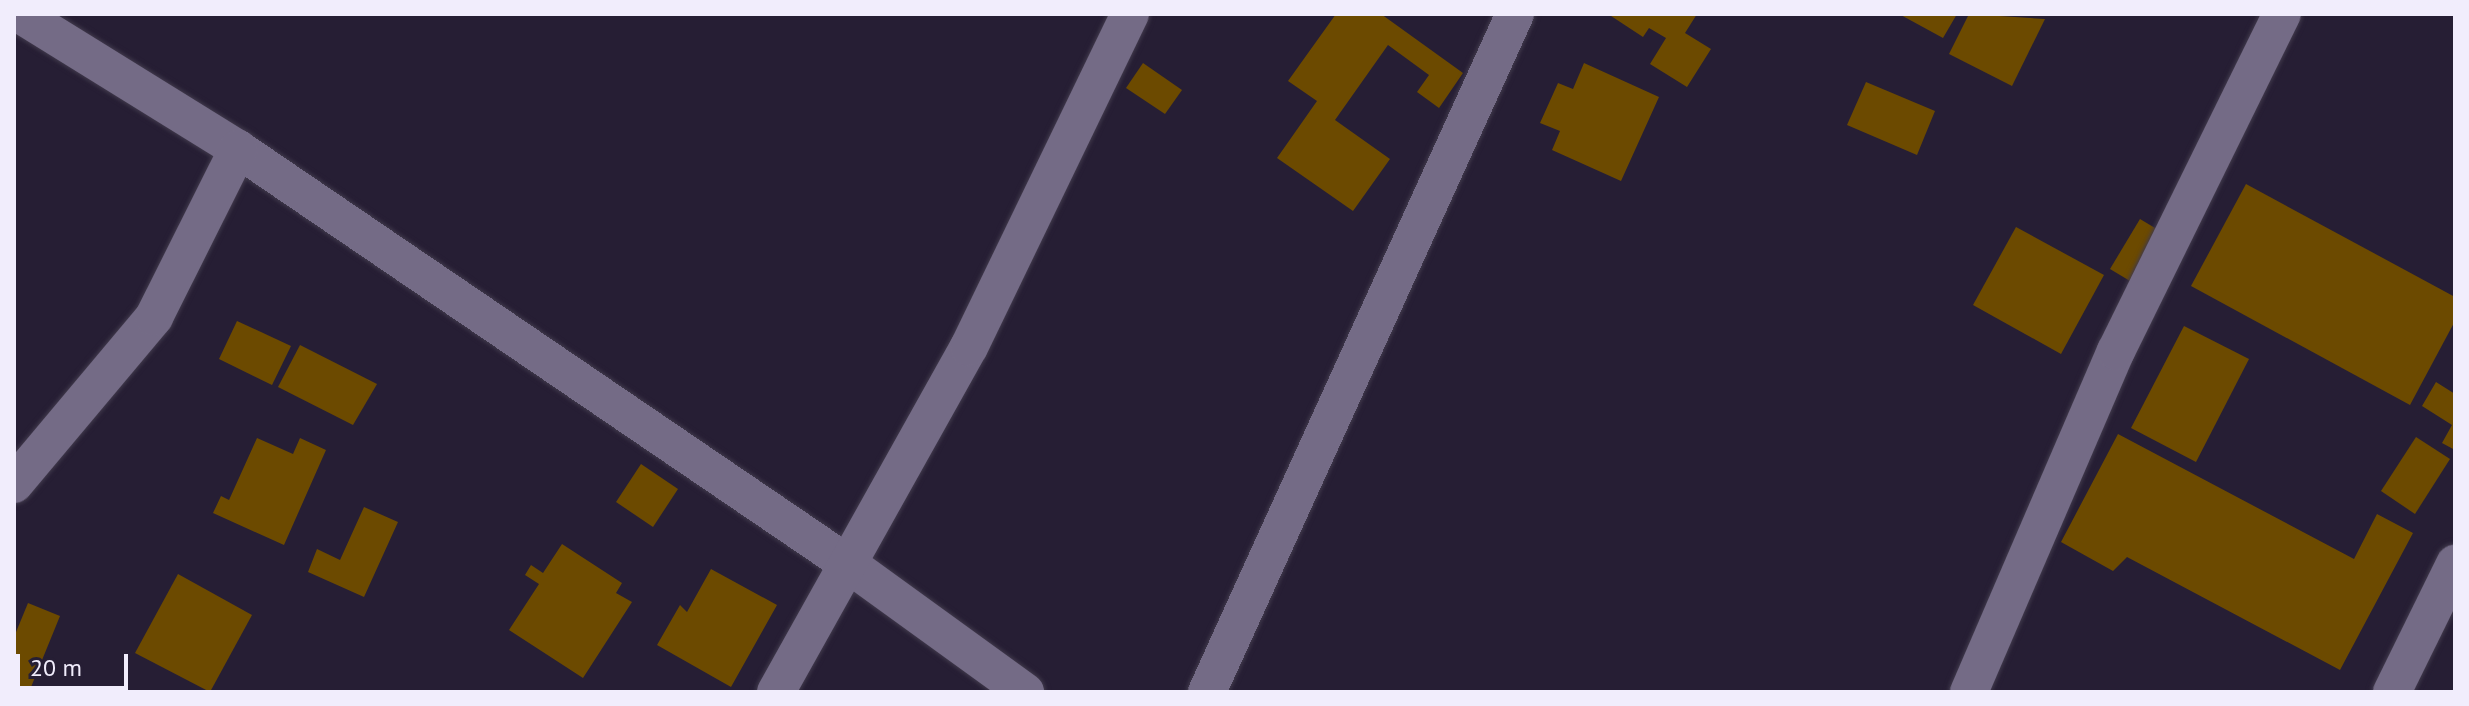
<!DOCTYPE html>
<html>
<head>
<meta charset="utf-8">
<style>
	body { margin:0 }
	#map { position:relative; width:2469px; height:706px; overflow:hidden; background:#261e34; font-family:"PT Sans",sans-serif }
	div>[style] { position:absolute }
	.building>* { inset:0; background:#6c4a00 }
	.roads { filter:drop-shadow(0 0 2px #413a4c) drop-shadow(0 0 2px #413a4c) }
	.street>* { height:38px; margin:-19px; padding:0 19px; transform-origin:19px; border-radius:19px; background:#746b86 }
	span { translate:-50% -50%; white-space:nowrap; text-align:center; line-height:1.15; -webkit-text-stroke:8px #261e34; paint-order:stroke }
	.frame { position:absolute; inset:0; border:16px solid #f1edfc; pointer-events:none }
	.scale { position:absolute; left:16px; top:654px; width:112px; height:36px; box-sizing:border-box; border:4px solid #f1edfc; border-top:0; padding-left:10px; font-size:24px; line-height:28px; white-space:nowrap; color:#f1edfc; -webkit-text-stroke:6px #261e34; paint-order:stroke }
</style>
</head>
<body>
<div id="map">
	<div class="building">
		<div style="clip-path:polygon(1336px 14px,1381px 14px,1463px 73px,1439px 108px,1417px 92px,1429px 75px,1388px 45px,1335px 120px,1390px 159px,1353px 211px,1277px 158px,1317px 101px,1288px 81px)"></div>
		<div style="clip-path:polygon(1608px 14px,1697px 14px,1685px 33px,1711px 49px,1687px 87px,1650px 64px,1666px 38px,1649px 28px,1643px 37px)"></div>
		<div style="clip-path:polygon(1899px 14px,1957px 14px,1943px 38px)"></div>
		<div style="clip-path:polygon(1969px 14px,2045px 19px,2012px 86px,1949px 54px)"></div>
		<div style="clip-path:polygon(1143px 63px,1182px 90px,1165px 114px,1126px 88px)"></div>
		<div style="clip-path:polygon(1584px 63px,1659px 97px,1621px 181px,1552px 150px,1560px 131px,1540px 123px,1558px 83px,1573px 89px)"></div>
		<div style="clip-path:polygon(1866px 82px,1935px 111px,1917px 155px,1847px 125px)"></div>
		<div style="clip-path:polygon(2246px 184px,2455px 297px,2455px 321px,2410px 405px,2191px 286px)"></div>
		<div style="clip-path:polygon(2140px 219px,2165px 234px,2135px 284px,2110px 269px)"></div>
		<div style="clip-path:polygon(2016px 227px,2104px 275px,2061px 354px,1973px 305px)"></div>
		<div style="clip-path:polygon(237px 321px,291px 346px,272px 385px,219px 359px)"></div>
		<div style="clip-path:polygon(2184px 326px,2249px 359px,2196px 462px,2131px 428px)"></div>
		<div style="clip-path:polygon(300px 345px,377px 384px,353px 425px,278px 387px)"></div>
		<div style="clip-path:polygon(2436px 382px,2455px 394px,2455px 450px,2442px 443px,2452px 425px,2422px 406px)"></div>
		<div style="clip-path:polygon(2118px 434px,2354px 559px,2377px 514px,2413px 533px,2340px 670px,2127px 557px,2113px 571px,2061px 542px)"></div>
		<div style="clip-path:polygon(2416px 437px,2450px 459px,2415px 514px,2381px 491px)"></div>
		<div style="clip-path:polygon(257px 438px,293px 454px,300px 438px,326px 450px,284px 545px,213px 513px,221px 496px,229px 500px)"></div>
		<div style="clip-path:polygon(641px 464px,678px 489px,653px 527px,616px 502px)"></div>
		<div style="clip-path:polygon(364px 507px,398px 522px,364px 597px,308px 572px,317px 549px,340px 560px)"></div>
		<div style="clip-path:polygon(562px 544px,622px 583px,616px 593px,632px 602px,583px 678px,509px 630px,539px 584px,525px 575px,531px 565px,543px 573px)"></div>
		<div style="clip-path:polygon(711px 569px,777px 605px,731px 687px,657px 645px,680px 605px,687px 612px)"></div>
		<div style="clip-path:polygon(178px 574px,252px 615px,210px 692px,135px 653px)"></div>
		<div style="clip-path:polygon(28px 603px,60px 616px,29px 692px,14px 686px,14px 637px)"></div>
	</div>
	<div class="roads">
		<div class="street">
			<div style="left:20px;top:14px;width:256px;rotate:31.8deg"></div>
			<div style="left:238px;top:149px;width:741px;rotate:34.23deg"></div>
			<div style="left:851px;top:566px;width:215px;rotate:35.9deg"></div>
			<div style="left:14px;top:484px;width:218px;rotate:-50deg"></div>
			<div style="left:154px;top:317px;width:188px;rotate:-63.4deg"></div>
			<div style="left:776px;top:692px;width:395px;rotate:-60.8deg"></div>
			<div style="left:969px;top:347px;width:370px;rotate:-64.2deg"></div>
			<div style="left:1207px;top:692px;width:745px;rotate:-65.57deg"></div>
			<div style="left:1969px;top:692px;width:371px;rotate:-66.7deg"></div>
			<div style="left:2116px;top:351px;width:376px;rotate:-63.8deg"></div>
			<div style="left:2392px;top:692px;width:143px;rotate:-63.8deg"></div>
		</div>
	</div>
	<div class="frame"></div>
	<div class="scale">20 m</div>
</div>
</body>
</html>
